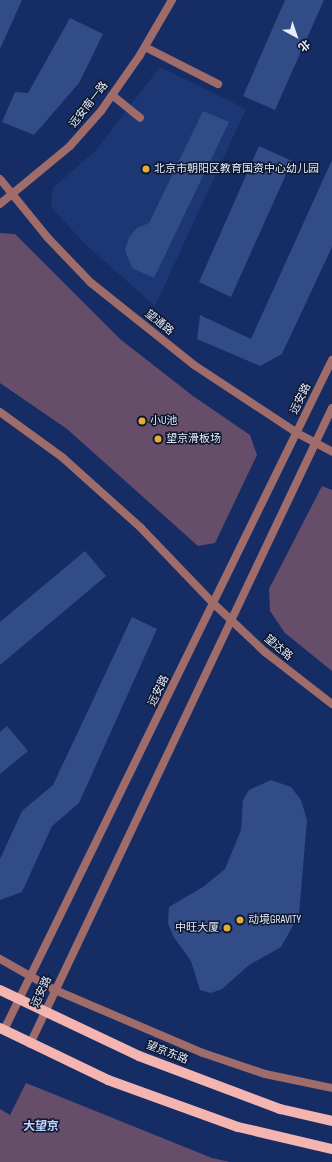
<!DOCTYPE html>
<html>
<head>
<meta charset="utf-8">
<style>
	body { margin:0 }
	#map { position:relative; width:332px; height:1162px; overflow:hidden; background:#152d64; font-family:"Sofia Sans Condensed","Noto Sans SC",sans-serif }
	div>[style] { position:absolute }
	.built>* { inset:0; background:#1c3774 }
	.green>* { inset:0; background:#664d69 }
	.building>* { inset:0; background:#314c86 }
	.service>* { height:8px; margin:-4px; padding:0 4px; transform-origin:4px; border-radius:4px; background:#a06c69 }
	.minor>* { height:8px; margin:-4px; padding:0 4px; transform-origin:4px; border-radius:4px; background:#a06c69 }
	.tertiary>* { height:8px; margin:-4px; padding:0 4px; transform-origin:4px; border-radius:4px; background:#a06c69 }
	.primary>* { height:10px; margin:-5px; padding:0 5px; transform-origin:5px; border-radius:5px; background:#f4b4af }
	.dots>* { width:11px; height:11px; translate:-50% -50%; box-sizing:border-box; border:2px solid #0d1830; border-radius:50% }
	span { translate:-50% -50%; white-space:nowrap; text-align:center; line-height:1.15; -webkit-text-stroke:3px #0d1830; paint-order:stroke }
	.street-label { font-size:11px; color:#e6edfb }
	.poi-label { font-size:11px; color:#e6edfb }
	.left { translate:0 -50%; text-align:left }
	.right { translate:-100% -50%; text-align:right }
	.neighbourhood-label { font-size:12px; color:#bfd4fd; font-weight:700 }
	.north { position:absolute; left:276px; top:16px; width:40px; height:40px; -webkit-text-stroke:3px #0d1830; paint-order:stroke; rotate:140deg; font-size:11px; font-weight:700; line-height:16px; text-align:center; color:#e6edfb }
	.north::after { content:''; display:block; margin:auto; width:14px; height:18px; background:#e6edfb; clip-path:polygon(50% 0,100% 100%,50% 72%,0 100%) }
</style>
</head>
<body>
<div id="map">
	<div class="built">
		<div style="clip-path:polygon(160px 67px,246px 109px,155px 306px,86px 245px,51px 207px,53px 188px,96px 150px)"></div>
	</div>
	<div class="green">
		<div style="clip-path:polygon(0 233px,15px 234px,120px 339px,193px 396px,250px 435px,257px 455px,215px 543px,198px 546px,67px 429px,0 383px)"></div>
		<div style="clip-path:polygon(322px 486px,332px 490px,332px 671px,285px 633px,270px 611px,269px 589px)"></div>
		<div style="clip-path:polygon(26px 1083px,212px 1158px,230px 1162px,0 1162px,0 1109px,10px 1115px)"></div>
	</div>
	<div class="building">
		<div style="clip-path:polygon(0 0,22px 0,0 49px)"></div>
		<div style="clip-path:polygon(285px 0,324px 0,275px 110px,243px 96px)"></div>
		<div style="clip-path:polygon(70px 18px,103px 34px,79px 83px,34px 135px,2px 122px,15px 92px,28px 93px)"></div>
		<div style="clip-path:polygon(203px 111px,229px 122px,154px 278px,132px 268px,125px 250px,129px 237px,137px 228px,149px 223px)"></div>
		<div style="clip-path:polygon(259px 146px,292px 161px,231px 297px,199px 282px)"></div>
		<div style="clip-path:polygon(332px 160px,332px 247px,282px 354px,260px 366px,197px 339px,200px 315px,251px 339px)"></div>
		<div style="clip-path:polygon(85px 551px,106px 576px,0 665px,0 622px)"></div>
		<div style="clip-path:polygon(132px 617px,157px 629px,79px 803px,52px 826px,22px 892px,0 900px,0 859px,22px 811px,53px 785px)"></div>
		<div style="clip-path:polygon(7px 726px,28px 751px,0 774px,0 732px)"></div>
		<div style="clip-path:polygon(271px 780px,291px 787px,301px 800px,307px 820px,299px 915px,281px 947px,249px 965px,222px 989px,211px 993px,200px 990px,191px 961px,173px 936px,168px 923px,169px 907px,203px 887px,225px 869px,241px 830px,243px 800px,249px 790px)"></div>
	</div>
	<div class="service">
		<div style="left:145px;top:47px;width:82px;rotate:26.9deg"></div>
		<div style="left:112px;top:95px;width:36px;rotate:39deg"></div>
	</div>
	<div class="minor">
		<div style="left:0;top:179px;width:76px;rotate:50.9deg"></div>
		<div style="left:48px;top:238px;width:61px;rotate:46.3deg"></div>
		<div style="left:90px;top:282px;width:133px;rotate:38.6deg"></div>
		<div style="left:194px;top:365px;width:123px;rotate:33.4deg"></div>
		<div style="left:297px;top:433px;width:40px;rotate:28deg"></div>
		<div style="left:0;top:204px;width:91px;rotate:-39.6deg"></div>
		<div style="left:70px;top:146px;width:47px;rotate:-48.5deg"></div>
		<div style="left:101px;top:111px;width:68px;rotate:-55.1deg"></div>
		<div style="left:140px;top:55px;width:64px;rotate:-59.8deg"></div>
		<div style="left:0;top:412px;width:77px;rotate:36deg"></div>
		<div style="left:62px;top:457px;width:106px;rotate:41.9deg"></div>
		<div style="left:141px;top:528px;width:105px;rotate:46.2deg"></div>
	</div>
	<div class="tertiary">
		<div style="left:214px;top:604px;width:70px;rotate:43.3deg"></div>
		<div style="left:265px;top:652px;width:85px;rotate:37.8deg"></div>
		<div style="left:0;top:959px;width:63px;rotate:29.4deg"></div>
		<div style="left:55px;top:990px;width:161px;rotate:23.1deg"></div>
		<div style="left:203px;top:1053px;width:65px;rotate:18.7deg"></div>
		<div style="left:265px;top:1074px;width:68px;rotate:11.8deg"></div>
		<div style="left:4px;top:1030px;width:746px;rotate:-63.92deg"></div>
		<div style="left:30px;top:1044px;width:704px;rotate:-64.6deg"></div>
	</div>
	<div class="primary">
		<div style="left:0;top:990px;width:154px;rotate:25.4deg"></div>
		<div style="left:139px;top:1056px;width:151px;rotate:20.6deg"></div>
		<div style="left:280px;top:1109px;width:53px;rotate:13deg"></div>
		<div style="left:0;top:1028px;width:120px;rotate:25.7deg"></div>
		<div style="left:108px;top:1080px;width:138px;rotate:19.9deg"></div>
		<div style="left:238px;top:1127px;width:97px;rotate:13.2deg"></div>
	</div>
	<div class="dots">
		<div style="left:146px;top:169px;background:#e3ae34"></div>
		<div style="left:142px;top:421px;background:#e3ae34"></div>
		<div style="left:158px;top:439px;background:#e3ae34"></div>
		<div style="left:240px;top:920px;background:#e3ae34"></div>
		<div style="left:227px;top:928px;background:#e3ae34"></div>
	</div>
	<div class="street-label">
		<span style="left:89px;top:105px;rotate:-52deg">远安南一路</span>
		<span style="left:159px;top:323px;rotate:39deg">望通路</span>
		<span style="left:301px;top:399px;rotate:-64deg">远安路</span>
		<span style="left:278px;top:648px;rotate:40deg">望达路</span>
		<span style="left:159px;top:691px;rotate:-64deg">远安路</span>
		<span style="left:42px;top:992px;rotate:-65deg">远安路</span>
		<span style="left:167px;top:1053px;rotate:21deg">望京东路</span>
	</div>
	<div class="poi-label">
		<span class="left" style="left:154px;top:169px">北京市朝阳区教育国资中心幼儿园</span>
		<span class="left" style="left:150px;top:421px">小U池</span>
		<span class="left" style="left:166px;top:439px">望京滑板场</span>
		<span class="left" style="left:248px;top:920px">动境GRAVITY</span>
		<span class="right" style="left:219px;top:928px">中旺大厦</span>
	</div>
	<div class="neighbourhood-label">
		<span style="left:41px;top:1127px">大望京</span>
	</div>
	<div class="north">北</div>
</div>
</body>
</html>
